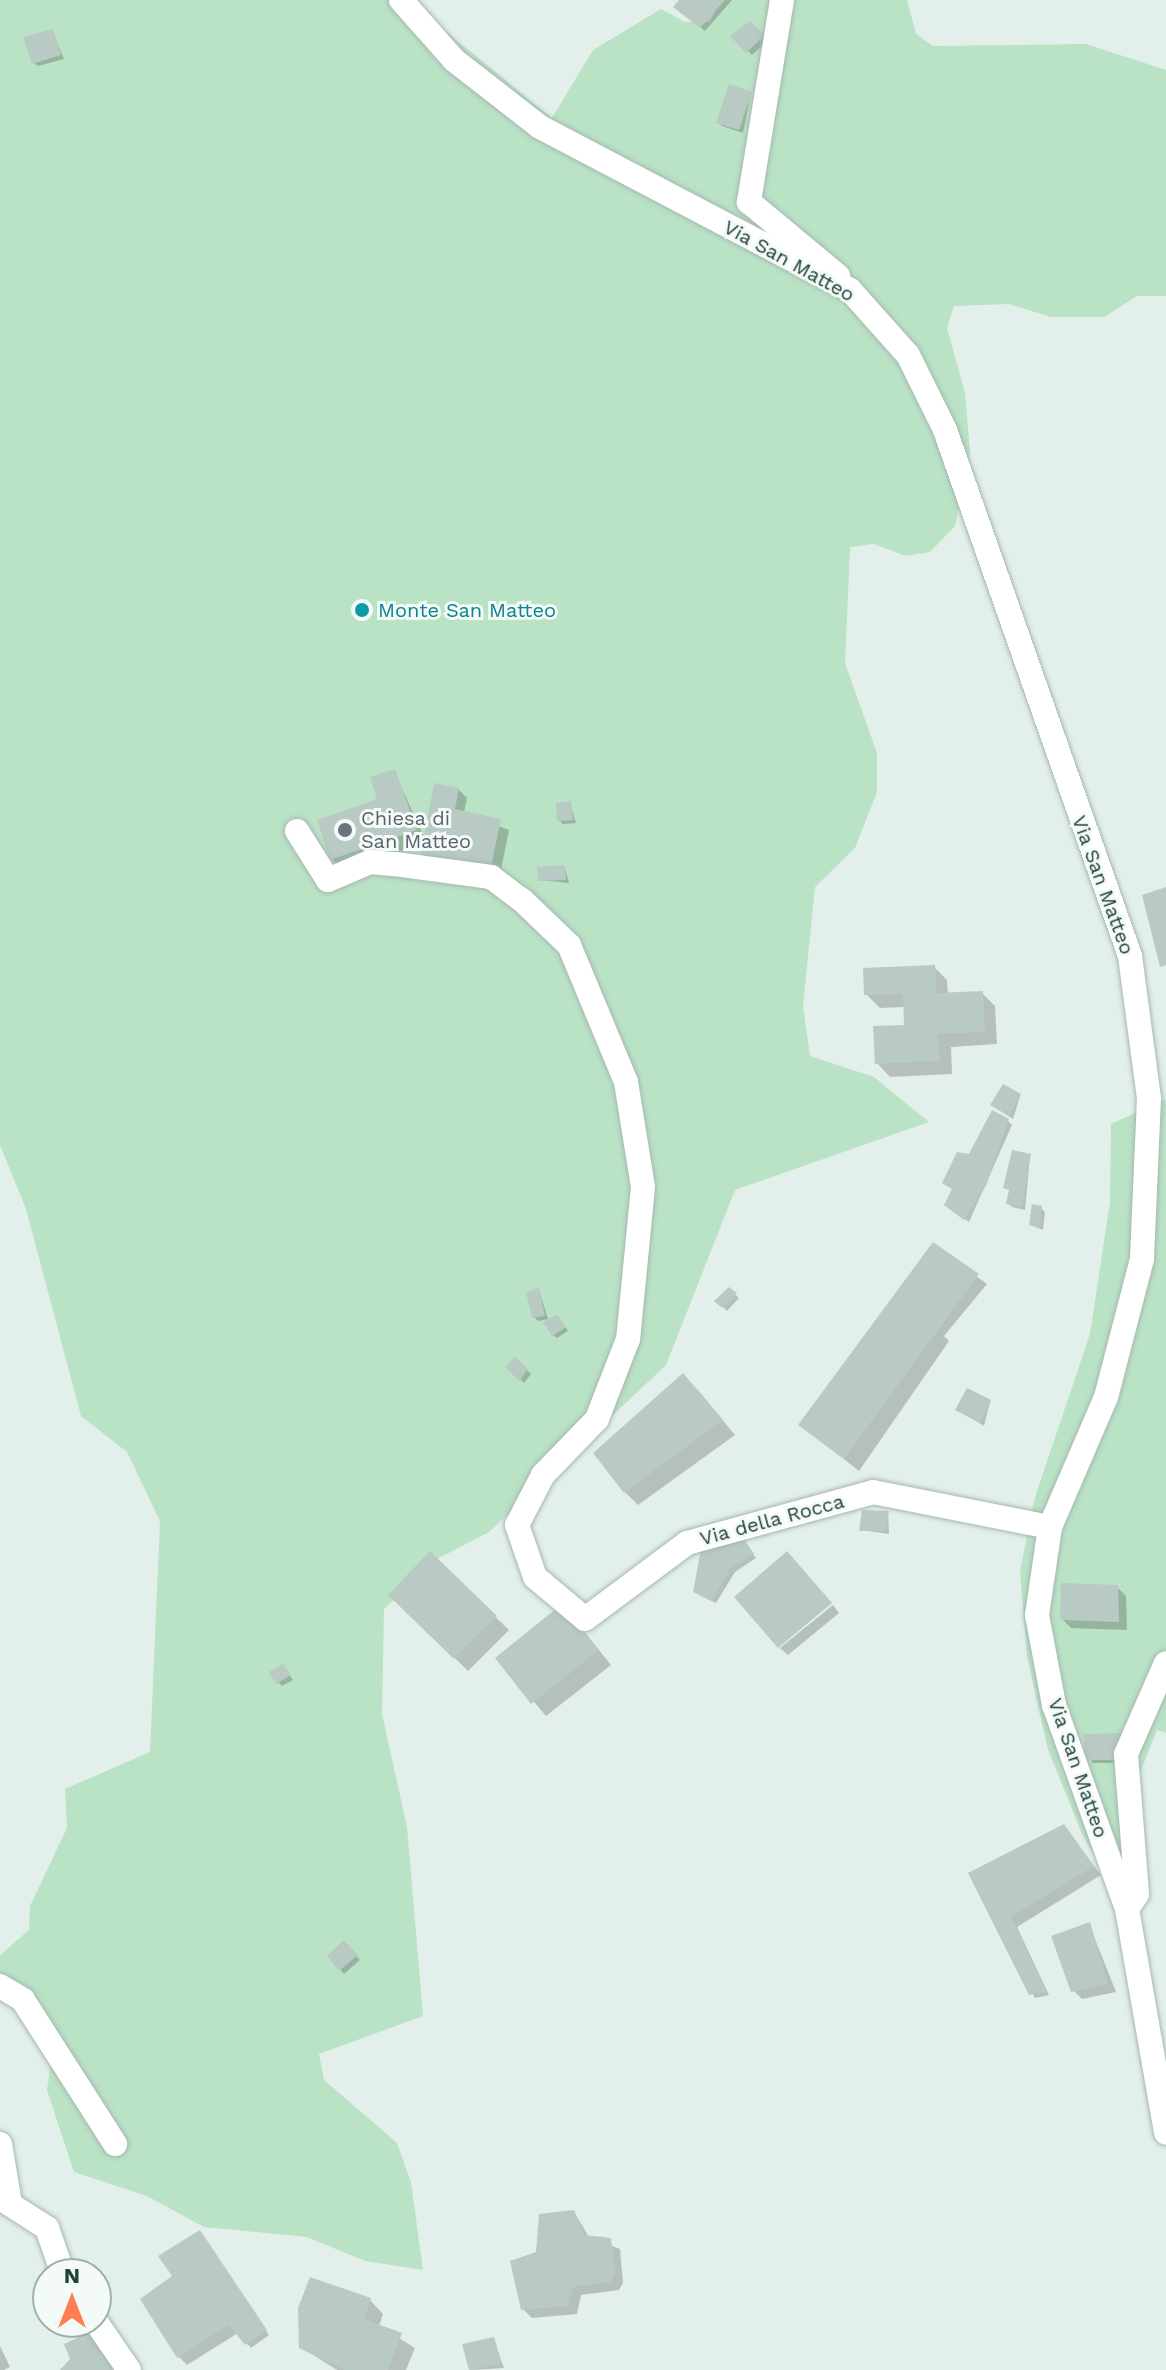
<!DOCTYPE html>
<html>
<head>
<meta charset="utf-8">
<style>
	body { margin:0 }
	#map { position:relative; width:1166px; height:2370px; overflow:hidden; background:#e3efea; font-family:"Work Sans",sans-serif }
	div>[style] { position:absolute }
	.green>* { inset:0; background:#bae2c5 }
	.shadow>* { inset:0; background:#0003 }
	.building>* { inset:0; background:#b8cac3 }
	.roads { filter:drop-shadow(0 0 2px #a5b8b1) drop-shadow(0 0 2px #a5b8b1) }
	.minor>* { height:24px; margin:-12px; padding:0 12px; transform-origin:12px; border-radius:12px; background:#fff }
	.dots>* { width:22px; height:22px; translate:-50% -50%; box-sizing:border-box; border:4px solid #f4faf7; border-radius:50% }
	span { translate:-50% -50%; white-space:nowrap; text-align:center; line-height:1.15; -webkit-text-stroke:6px #f4faf7; paint-order:stroke }
	.street-label { font-size:20px; color:#204239 }
	.culture-label { font-size:20px; color:#0d838f }
	.left { translate:0 -50%; text-align:left }
	.worship-label { font-size:20px; color:#5b616d }
	.north { position:absolute; left:32px; top:2258px; width:80px; height:80px; box-sizing:border-box; background:#f4faf7; border:2px solid #9fb0ab; border-radius:50%; rotate:0deg; font-size:22px; font-weight:700; line-height:32px; text-align:center; color:#204239 }
	.north::after { content:''; display:block; margin:auto; width:28px; height:36px; background:#ff7d51; clip-path:polygon(50% 0,100% 100%,50% 72%,0 100%) }
</style>
</head>
<body>
<div id="map">
	<div class="green">
		<div style="clip-path:polygon(0 0,407px 0,552px 118px,593px 50px,661px 9px,685px 22px,710px 22px,720px 0,907px 0,916px 34px,933px 46px,1086px 44px,1166px 70px,1166px 296px,1137px 296px,1104px 317px,1051px 317px,1009px 304px,954px 306px,947px 328px,965px 393px,970px 451px,955px 526px,930px 552px,906px 556px,874px 544px,850px 547px,845px 663px,877px 753px,877px 792px,855px 848px,815px 887px,803px 1006px,810px 1056px,874px 1077px,929px 1122px,735px 1190px,666px 1365px,489px 1532px,437px 1559px,384px 1609px,382px 1714px,407px 1827px,423px 2016px,319px 2054px,324px 2080px,397px 2143px,411px 2182px,423px 2270px,365px 2261px,307px 2237px,204px 2227px,147px 2196px,74px 2172px,47px 2090px,54px 2038px,18px 1985px,0 1973px,0 1955px,29px 1930px,30px 1906px,67px 1828px,65px 1789px,150px 1752px,160px 1521px,127px 1452px,81px 1416px,26px 1209px,0 1145px)"></div>
		<div style="clip-path:polygon(1166px 1099px,1166px 1733px,1157px 1730px,1131px 1795px,1143px 1876px,1101px 1867px,1083px 1836px,1048px 1750px,1027px 1656px,1020px 1571px,1035px 1497px,1090px 1334px,1110px 1202px,1111px 1124px)"></div>
	</div>
	<div class="shadow">
		<div style="clip-path:polygon(682px 0,732px 0,705px 31px,680px 10px)"></div>
		<div style="clip-path:polygon(749px 23px,768px 40px,752px 55px,733px 36px)"></div>
		<div style="clip-path:polygon(52px 31px,64px 59px,38px 66px,34px 63px)"></div>
		<div style="clip-path:polygon(751px 93px,743px 133px,722px 126px,718px 122px)"></div>
		<div style="clip-path:polygon(394px 771px,425px 839px,350px 877px,332px 859px,319px 821px,380px 800px)"></div>
		<div style="clip-path:polygon(458px 789px,467px 798px,464px 813px,509px 830px,500px 875px,432px 862px,423px 853px)"></div>
		<div style="clip-path:polygon(570px 803px,576px 823px,563px 824px,559px 820px)"></div>
		<div style="clip-path:polygon(565px 868px,569px 883px,540px 880px)"></div>
		<div style="clip-path:polygon(934px 967px,947px 980px,948px 995px,982px 993px,995px 1006px,997px 1044px,951px 1047px,952px 1074px,890px 1077px,877px 1063px,906px 1027px,905px 1007px,880px 1008px,866px 994px)"></div>
		<div style="clip-path:polygon(1020px 1096px,1013px 1119px,996px 1108px)"></div>
		<div style="clip-path:polygon(1008px 1121px,1012px 1125px,969px 1222px,950px 1208px,970px 1157px)"></div>
		<div style="clip-path:polygon(1030px 1156px,1025px 1210px,1012px 1207px,1008px 1203px)"></div>
		<div style="clip-path:polygon(1041px 1208px,1045px 1212px,1043px 1230px,1031px 1225px)"></div>
		<div style="clip-path:polygon(934px 1245px,987px 1284px,944px 1336px,949px 1341px,859px 1471px,801px 1425px)"></div>
		<div style="clip-path:polygon(729px 1289px,739px 1298px,727px 1311px,717px 1301px)"></div>
		<div style="clip-path:polygon(539px 1290px,548px 1319px,538px 1321px,534px 1317px)"></div>
		<div style="clip-path:polygon(561px 1321px,568px 1331px,557px 1338px,553px 1335px)"></div>
		<div style="clip-path:polygon(515px 1360px,531px 1374px,524px 1383px,508px 1367px)"></div>
		<div style="clip-path:polygon(697px 1389px,735px 1435px,638px 1505px,625px 1492px)"></div>
		<div style="clip-path:polygon(990px 1402px,984px 1426px,958px 1410px)"></div>
		<div style="clip-path:polygon(888px 1512px,889px 1534px,861px 1530px)"></div>
		<div style="clip-path:polygon(743px 1540px,756px 1558px,735px 1572px,716px 1603px,699px 1595px,718px 1550px)"></div>
		<div style="clip-path:polygon(430px 1554px,509px 1630px,468px 1671px,390px 1594px)"></div>
		<div style="clip-path:polygon(1117px 1587px,1126px 1596px,1127px 1630px,1071px 1628px,1062px 1619px)"></div>
		<div style="clip-path:polygon(833px 1605px,839px 1613px,788px 1655px,780px 1648px)"></div>
		<div style="clip-path:polygon(575px 1620px,611px 1665px,546px 1716px,498px 1659px)"></div>
		<div style="clip-path:polygon(287px 1671px,293px 1680px,282px 1686px,278px 1682px)"></div>
		<div style="clip-path:polygon(1086px 1736px,1123px 1763px,1092px 1763px)"></div>
		<div style="clip-path:polygon(1064px 1827px,1101px 1875px,1017px 1927px,1049px 1995px,1035px 1998px,997px 1925px)"></div>
		<div style="clip-path:polygon(1089px 1924px,1116px 1992px,1082px 1999px,1073px 1990px)"></div>
		<div style="clip-path:polygon(344px 1943px,360px 1960px,344px 1974px,329px 1956px)"></div>
		<div style="clip-path:polygon(574px 2212px,589px 2237px,620px 2249px,623px 2283px,619px 2290px,581px 2295px,577px 2314px,532px 2318px,523px 2309px,538px 2253px)"></div>
		<div style="clip-path:polygon(200px 2233px,269px 2335px,251px 2348px,238px 2333px,187px 2365px,178px 2356px,175px 2276px)"></div>
		<div style="clip-path:polygon(370px 2300px,383px 2314px,379px 2326px,415px 2348px,406px 2370px,337px 2370px,301px 2347px)"></div>
		<div style="clip-path:polygon(493px 2339px,504px 2368px,471px 2370px,464px 2345px)"></div>
		<div style="clip-path:polygon(0 2346px,10px 2367px,4px 2370px,0 2370px)"></div>
	</div>
	<div class="building">
		<div style="clip-path:polygon(679px 0,725px 0,700px 28px,673px 7px)"></div>
		<div style="clip-path:polygon(750px 21px,765px 35px,746px 53px,730px 36px)"></div>
		<div style="clip-path:polygon(53px 29px,61px 55px,32px 64px,23px 37px)"></div>
		<div style="clip-path:polygon(729px 84px,752px 92px,739px 130px,716px 123px)"></div>
		<div style="clip-path:polygon(395px 769px,417px 830px,330px 860px,317px 820px,377px 799px,370px 777px)"></div>
		<div style="clip-path:polygon(434px 783px,459px 788px,455px 809px,501px 819px,491px 867px,421px 854px)"></div>
		<div style="clip-path:polygon(571px 801px,573px 820px,557px 821px,556px 803px)"></div>
		<div style="clip-path:polygon(565px 865px,566px 880px,538px 881px,537px 867px)"></div>
		<div style="clip-path:polygon(1166px 887px,1166px 965px,1160px 967px,1142px 895px)"></div>
		<div style="clip-path:polygon(935px 965px,936px 993px,983px 991px,985px 1032px,938px 1034px,940px 1061px,875px 1064px,873px 1026px,904px 1025px,903px 994px,864px 995px,863px 968px)"></div>
		<div style="clip-path:polygon(1003px 1084px,1021px 1094px,1009px 1116px,990px 1105px)"></div>
		<div style="clip-path:polygon(992px 1110px,1009px 1119px,986px 1186px,964px 1220px,944px 1205px,952px 1189px,942px 1183px,957px 1152px,969px 1154px)"></div>
		<div style="clip-path:polygon(1012px 1150px,1031px 1154px,1022px 1207px,1006px 1204px,1009px 1190px,1003px 1188px)"></div>
		<div style="clip-path:polygon(1032px 1204px,1042px 1206px,1040px 1228px,1029px 1225px)"></div>
		<div style="clip-path:polygon(933px 1242px,979px 1274px,844px 1459px,798px 1425px)"></div>
		<div style="clip-path:polygon(729px 1287px,737px 1293px,722px 1308px,714px 1301px)"></div>
		<div style="clip-path:polygon(539px 1288px,545px 1316px,532px 1318px,526px 1292px)"></div>
		<div style="clip-path:polygon(557px 1315px,566px 1327px,552px 1336px,543px 1322px)"></div>
		<div style="clip-path:polygon(515px 1357px,528px 1369px,519px 1381px,505px 1367px)"></div>
		<div style="clip-path:polygon(683px 1373px,723px 1420px,624px 1493px,593px 1453px)"></div>
		<div style="clip-path:polygon(967px 1388px,991px 1400px,980px 1423px,955px 1410px)"></div>
		<div style="clip-path:polygon(862px 1510px,889px 1511px,886px 1531px,859px 1531px)"></div>
		<div style="clip-path:polygon(740px 1533px,754px 1554px,731px 1568px,712px 1600px,693px 1592px,702px 1544px,718px 1547px)"></div>
		<div style="clip-path:polygon(430px 1551px,497px 1616px,454px 1659px,388px 1595px)"></div>
		<div style="clip-path:polygon(787px 1551px,832px 1603px,778px 1648px,734px 1597px)"></div>
		<div style="clip-path:polygon(1061px 1583px,1118px 1585px,1119px 1622px,1060px 1620px)"></div>
		<div style="clip-path:polygon(562px 1604px,599px 1650px,531px 1704px,495px 1658px)"></div>
		<div style="clip-path:polygon(283px 1664px,291px 1675px,276px 1684px,269px 1672px)"></div>
		<div style="clip-path:polygon(1122px 1733px,1120px 1760px,1086px 1760px,1083px 1734px)"></div>
		<div style="clip-path:polygon(1064px 1824px,1094px 1866px,1011px 1917px,1047px 1992px,1029px 1995px,968px 1873px)"></div>
		<div style="clip-path:polygon(1090px 1922px,1108px 1984px,1071px 1992px,1051px 1936px)"></div>
		<div style="clip-path:polygon(344px 1940px,358px 1955px,339px 1971px,327px 1956px)"></div>
		<div style="clip-path:polygon(574px 2210px,585px 2235px,611px 2238px,615px 2274px,610px 2282px,573px 2287px,568px 2306px,521px 2310px,510px 2261px,536px 2252px,539px 2214px)"></div>
		<div style="clip-path:polygon(200px 2230px,267px 2330px,245px 2345px,229px 2325px,177px 2358px,140px 2299px,172px 2276px,158px 2256px)"></div>
		<div style="clip-path:polygon(310px 2277px,371px 2298px,364px 2319px,402px 2333px,388px 2370px,345px 2370px,299px 2348px,298px 2308px)"></div>
		<div style="clip-path:polygon(90px 2332px,115px 2370px,60px 2370px,70px 2359px,64px 2344px)"></div>
		<div style="clip-path:polygon(494px 2337px,502px 2364px,469px 2370px,462px 2344px)"></div>
	</div>
	<div class="roads">
		<div class="minor">
			<div style="left:401px;top:0;width:80px;rotate:48.5deg"></div>
			<div style="left:454px;top:60px;width:109px;rotate:37.9deg"></div>
			<div style="left:540px;top:127px;width:350px;rotate:27.7deg"></div>
			<div style="left:850px;top:290px;width:87px;rotate:48.3deg"></div>
			<div style="left:908px;top:355px;width:84px;rotate:63.7deg"></div>
			<div style="left:945px;top:430px;width:558px;rotate:70.62deg"></div>
			<div style="left:1130px;top:956px;width:143px;rotate:82.4deg"></div>
			<div style="left:1149px;top:1098px;width:161px;rotate:92.5deg"></div>
			<div style="left:1142px;top:1259px;width:143px;rotate:104.6deg"></div>
			<div style="left:1106px;top:1397px;width:142px;rotate:113.3deg"></div>
			<div style="left:1050px;top:1527px;width:89px;rotate:98.4deg"></div>
			<div style="left:1037px;top:1615px;width:92px;rotate:79.3deg"></div>
			<div style="left:1054px;top:1705px;width:217px;rotate:70.3deg"></div>
			<div style="left:1127px;top:1909px;width:227px;rotate:80.1deg"></div>
			<div style="left:782px;top:0;width:205px;rotate:99.3deg"></div>
			<div style="left:749px;top:202px;width:116px;rotate:39.7deg"></div>
			<div style="left:297px;top:831px;width:58px;rotate:57.7deg"></div>
			<div style="left:328px;top:880px;width:46px;rotate:-23.2deg"></div>
			<div style="left:370px;top:862px;width:25px;rotate:5deg"></div>
			<div style="left:395px;top:864px;width:97px;rotate:7.7deg"></div>
			<div style="left:491px;top:877px;width:39px;rotate:37deg"></div>
			<div style="left:522px;top:900px;width:65px;rotate:43.8deg"></div>
			<div style="left:569px;top:945px;width:148px;rotate:67.4deg"></div>
			<div style="left:626px;top:1082px;width:106px;rotate:80.8deg"></div>
			<div style="left:643px;top:1187px;width:153px;rotate:95.6deg"></div>
			<div style="left:628px;top:1339px;width:86px;rotate:111.2deg"></div>
			<div style="left:597px;top:1419px;width:78px;rotate:134deg"></div>
			<div style="left:543px;top:1475px;width:56px;rotate:117.5deg"></div>
			<div style="left:517px;top:1525px;width:55px;rotate:70.9deg"></div>
			<div style="left:535px;top:1577px;width:65px;rotate:40deg"></div>
			<div style="left:585px;top:1619px;width:127px;rotate:-36.7deg"></div>
			<div style="left:687px;top:1543px;width:193px;rotate:-15.3deg"></div>
			<div style="left:873px;top:1492px;width:180px;rotate:11.2deg"></div>
			<div style="left:1127px;top:1909px;width:18px;rotate:-56deg"></div>
			<div style="left:1137px;top:1894px;width:140px;rotate:-94.5deg"></div>
			<div style="left:1126px;top:1754px;width:99px;rotate:-66.3deg"></div>
			<div style="left:0;top:1986px;width:27px;rotate:31deg"></div>
			<div style="left:23px;top:2000px;width:171px;rotate:57.4deg"></div>
			<div style="left:0;top:2144px;width:55px;rotate:80.5deg"></div>
			<div style="left:0;top:2198px;width:56px;rotate:32.6deg"></div>
			<div style="left:47px;top:2228px;width:49px;rotate:70.8deg"></div>
			<div style="left:96px;top:2322px;width:58px;rotate:55.5deg"></div>
		</div>
	</div>
	<div class="dots">
		<div style="left:362px;top:610px;background:#0f9aa8"></div>
		<div style="left:345px;top:830px;background:#6b7280"></div>
	</div>
	<div class="street-label">
		<span style="left:789px;top:261px;rotate:29deg">Via San Matteo</span>
		<span style="left:1103px;top:885px;rotate:70deg">Via San Matteo</span>
		<span style="left:772px;top:1520px;rotate:-15deg">Via della Rocca</span>
		<span style="left:1078px;top:1768px;rotate:71deg">Via San Matteo</span>
	</div>
	<div class="culture-label">
		<span class="left" style="left:378px;top:610px">Monte San Matteo</span>
	</div>
	<div class="worship-label">
		<span class="left" style="left:361px;top:830px">Chiesa di<br>San Matteo</span>
	</div>
	<div class="north">N</div>
</div>
</body>
</html>
